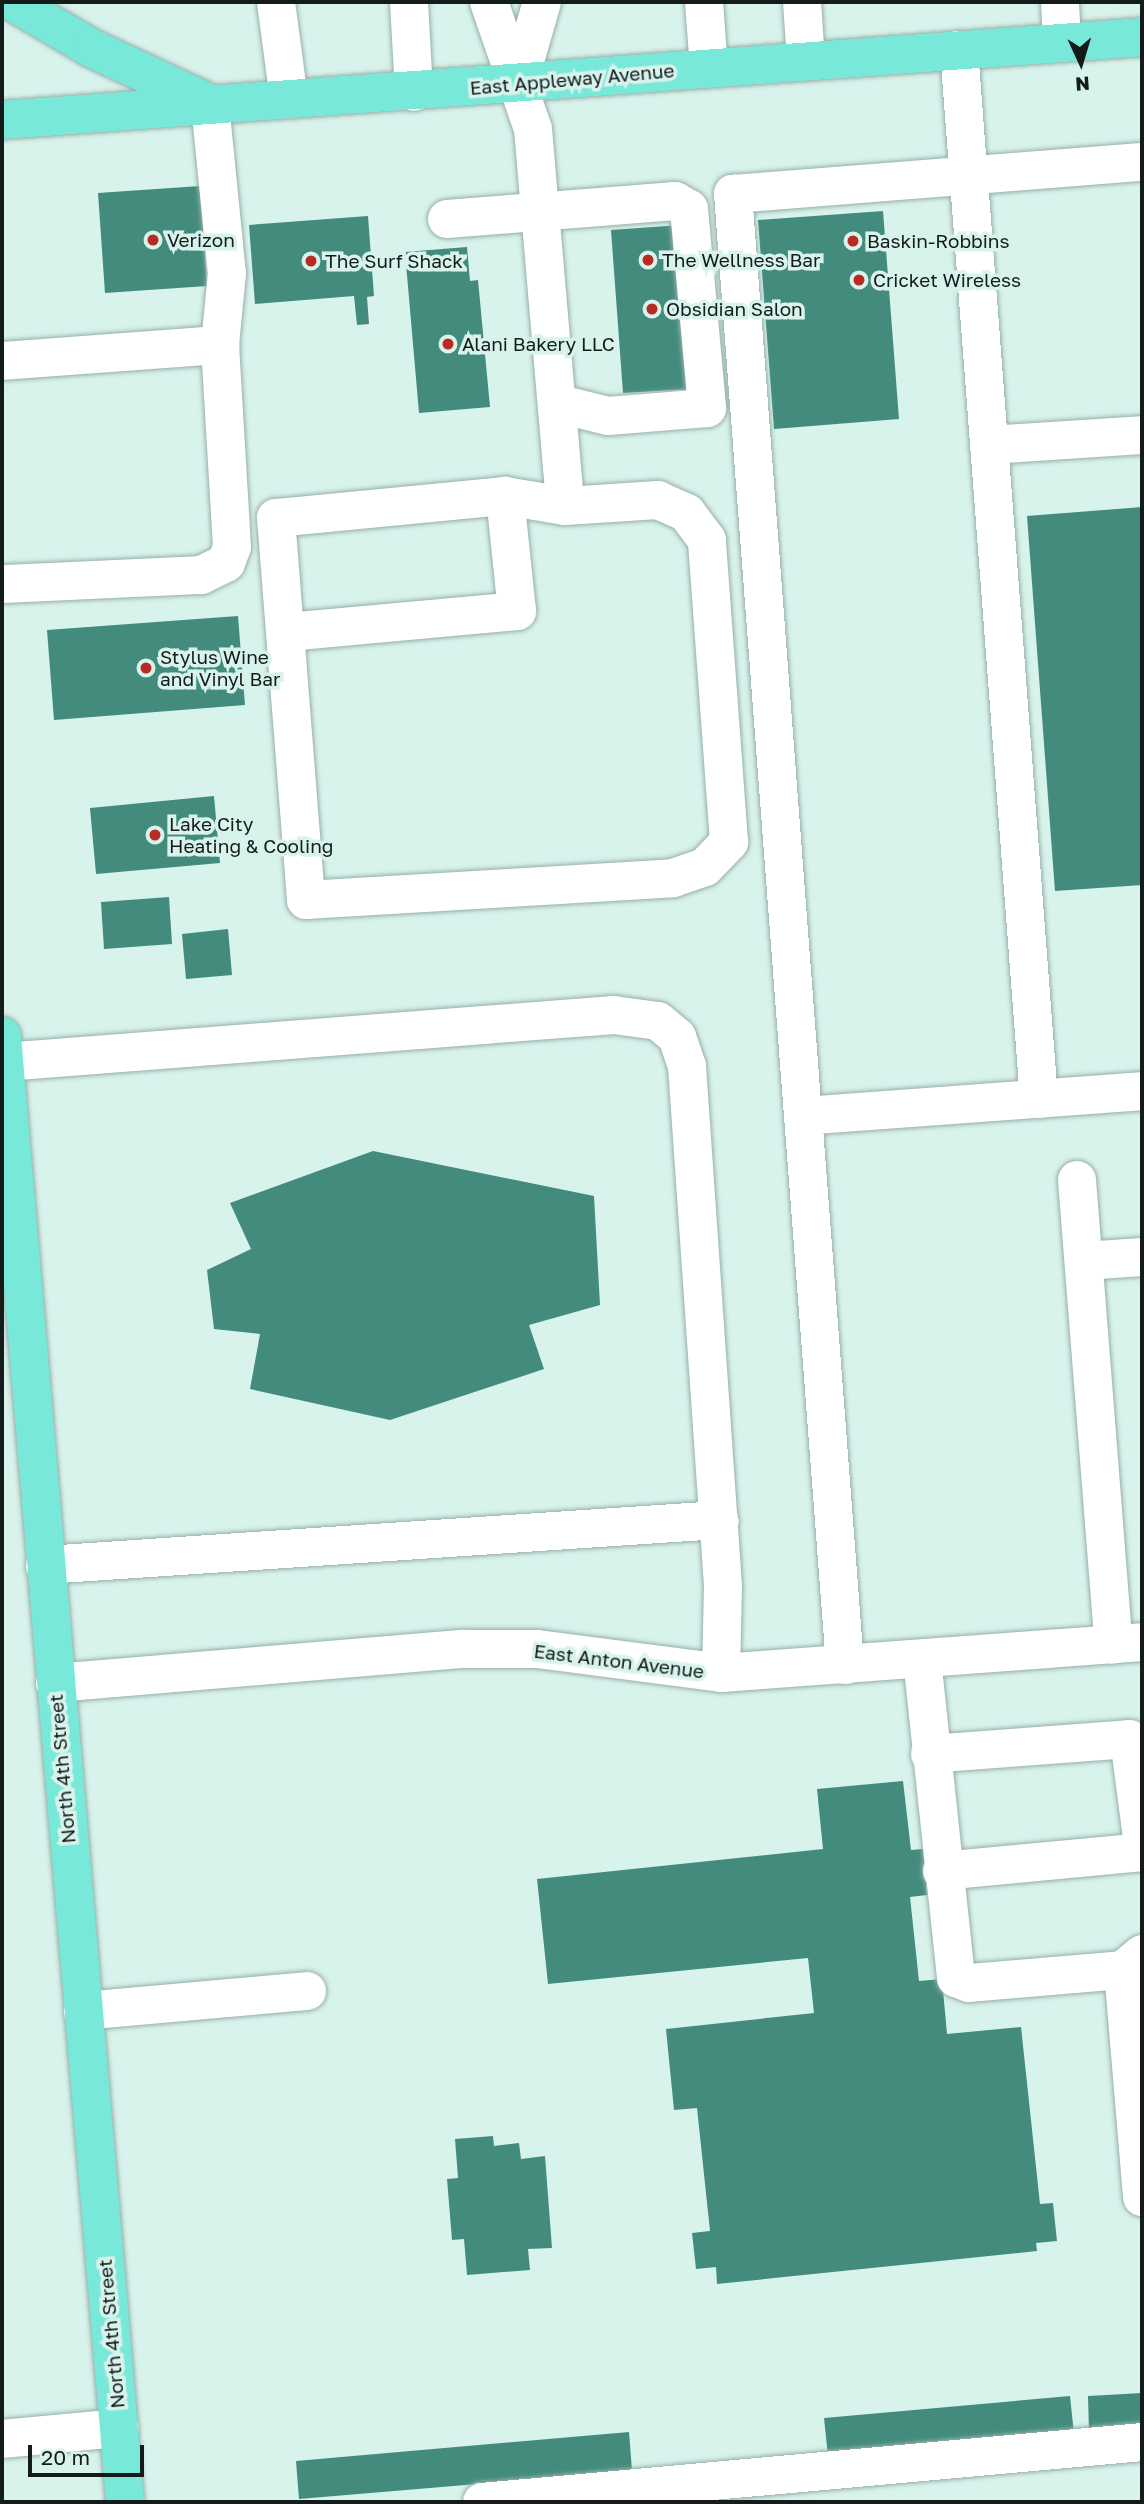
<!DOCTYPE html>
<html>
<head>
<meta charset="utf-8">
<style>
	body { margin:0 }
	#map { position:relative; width:1144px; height:2504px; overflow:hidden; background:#d8f2ec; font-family:"Golos Text",sans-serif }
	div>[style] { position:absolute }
	.building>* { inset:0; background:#438c7d }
	.roads { filter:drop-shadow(0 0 2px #97afa9) drop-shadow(0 0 2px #97afa9) }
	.minor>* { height:38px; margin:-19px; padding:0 19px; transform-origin:19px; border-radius:19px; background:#fff }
	.major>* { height:38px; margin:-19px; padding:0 19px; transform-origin:19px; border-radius:19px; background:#78e8d8 }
	.dots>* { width:19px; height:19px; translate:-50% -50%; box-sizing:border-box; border:4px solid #d8f2ec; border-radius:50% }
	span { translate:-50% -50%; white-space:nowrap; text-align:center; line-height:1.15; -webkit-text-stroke:7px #d8f2ec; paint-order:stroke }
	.street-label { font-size:19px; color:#131c1a }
	.poi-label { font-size:19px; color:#131c1a }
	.left { translate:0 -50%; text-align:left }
	.frame { position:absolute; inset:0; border:4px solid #131c1a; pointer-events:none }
	.north { position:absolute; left:1046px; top:28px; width:70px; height:70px; -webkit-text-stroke:5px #d8f2ec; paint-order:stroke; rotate:176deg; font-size:19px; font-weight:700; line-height:28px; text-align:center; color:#131c1a }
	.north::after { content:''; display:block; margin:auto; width:24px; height:32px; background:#131c1a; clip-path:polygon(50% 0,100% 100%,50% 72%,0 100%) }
	.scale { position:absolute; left:28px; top:2445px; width:116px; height:32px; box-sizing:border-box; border:4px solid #131c1a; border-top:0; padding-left:9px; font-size:21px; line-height:24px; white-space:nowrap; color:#131c1a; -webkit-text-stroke:5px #d8f2ec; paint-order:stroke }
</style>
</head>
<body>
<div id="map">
	<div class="building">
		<div style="clip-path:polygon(200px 186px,207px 286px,105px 293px,98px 193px)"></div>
		<div style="clip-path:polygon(883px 211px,899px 419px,774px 429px,758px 220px)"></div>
		<div style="clip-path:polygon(368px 216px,374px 296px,367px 297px,369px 324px,357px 325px,354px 296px,255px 304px,249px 225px)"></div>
		<div style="clip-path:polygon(681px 225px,692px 389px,623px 393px,611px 230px)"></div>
		<div style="clip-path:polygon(467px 247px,470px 281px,478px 280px,490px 407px,419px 413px,405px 252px)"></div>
		<div style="clip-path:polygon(1142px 507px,1142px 885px,1055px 891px,1027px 516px)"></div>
		<div style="clip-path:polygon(238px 616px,245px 705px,54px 720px,47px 630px)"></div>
		<div style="clip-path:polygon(214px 796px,220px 863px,96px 874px,90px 808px)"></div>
		<div style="clip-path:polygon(169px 897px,172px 944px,104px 949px,101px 902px)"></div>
		<div style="clip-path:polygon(228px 929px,232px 975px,186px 979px,182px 934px)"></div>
		<div style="clip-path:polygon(373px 1151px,594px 1196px,600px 1305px,529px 1325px,544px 1369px,390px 1420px,250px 1389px,260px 1334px,214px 1329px,207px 1270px,251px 1249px,230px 1203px)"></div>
		<div style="clip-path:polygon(903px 1781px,911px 1850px,923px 1849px,927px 1895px,910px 1897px,919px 1981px,942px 1979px,947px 2034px,1021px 2027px,1040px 2204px,1053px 2203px,1057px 2241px,1036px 2243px,1037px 2251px,717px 2284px,716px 2267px,696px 2269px,692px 2233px,710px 2231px,697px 2108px,674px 2110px,666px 2029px,814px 2013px,808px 1958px,548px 1984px,537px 1879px,823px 1849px,817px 1789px)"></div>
		<div style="clip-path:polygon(493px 2136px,494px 2146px,519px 2143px,521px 2159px,545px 2156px,552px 2248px,528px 2249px,530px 2270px,467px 2275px,464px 2239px,452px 2240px,447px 2179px,458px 2178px,455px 2139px)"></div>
		<div style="clip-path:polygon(1142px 2393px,1142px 2429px,1089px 2432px,1088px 2396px)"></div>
		<div style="clip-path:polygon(1070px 2396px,1074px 2434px,828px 2456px,824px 2418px)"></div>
		<div style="clip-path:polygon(629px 2432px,632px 2471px,299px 2499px,296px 2461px)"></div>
	</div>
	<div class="roads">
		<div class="minor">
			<div style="left:276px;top:2px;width:98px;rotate:82.4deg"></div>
			<div style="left:409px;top:2px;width:90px;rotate:86.8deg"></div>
			<div style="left:489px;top:2px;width:134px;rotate:70.9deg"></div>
			<div style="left:533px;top:129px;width:378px;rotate:85.1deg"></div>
			<div style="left:565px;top:506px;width:61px;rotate:-170.5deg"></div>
			<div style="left:505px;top:496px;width:230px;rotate:174.5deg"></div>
			<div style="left:276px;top:518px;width:383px;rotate:85.5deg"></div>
			<div style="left:306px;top:900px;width:368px;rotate:-3.4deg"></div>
			<div style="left:673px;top:878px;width:34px;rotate:-19deg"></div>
			<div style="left:705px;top:867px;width:35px;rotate:-46deg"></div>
			<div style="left:729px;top:842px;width:303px;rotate:-94.2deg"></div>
			<div style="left:707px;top:540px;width:34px;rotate:-127deg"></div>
			<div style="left:687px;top:513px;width:32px;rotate:-156deg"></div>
			<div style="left:658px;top:500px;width:93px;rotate:176.3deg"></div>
			<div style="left:704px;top:2px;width:66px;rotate:85.7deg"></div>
			<div style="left:802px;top:2px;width:59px;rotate:86.1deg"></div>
			<div style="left:1060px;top:2px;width:41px;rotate:87.2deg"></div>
			<div style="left:959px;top:50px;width:1052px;rotate:85.64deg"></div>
			<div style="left:519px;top:82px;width:83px;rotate:-74deg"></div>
			<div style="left:210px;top:104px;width:170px;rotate:84.3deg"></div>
			<div style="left:227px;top:273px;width:72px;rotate:95.6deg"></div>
			<div style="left:447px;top:219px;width:229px;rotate:-4.5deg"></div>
			<div style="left:675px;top:201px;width:16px;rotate:30deg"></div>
			<div style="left:689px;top:209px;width:200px;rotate:84.8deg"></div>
			<div style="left:707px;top:408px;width:99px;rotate:175.4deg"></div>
			<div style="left:608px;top:416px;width:50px;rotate:-166.2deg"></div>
			<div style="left:2px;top:361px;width:219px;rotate:-4.2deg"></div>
			<div style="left:220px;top:345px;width:202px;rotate:86.6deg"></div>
			<div style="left:232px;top:547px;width:17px;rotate:111deg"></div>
			<div style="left:226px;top:563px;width:28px;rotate:154deg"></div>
			<div style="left:201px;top:575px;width:199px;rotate:177.4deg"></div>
			<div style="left:989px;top:445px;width:153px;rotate:-3.7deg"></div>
			<div style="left:287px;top:632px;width:231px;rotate:-5.2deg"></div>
			<div style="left:517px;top:611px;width:116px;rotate:-96deg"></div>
			<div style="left:4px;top:1062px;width:612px;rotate:-4.41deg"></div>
			<div style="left:614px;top:1015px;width:44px;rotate:7.8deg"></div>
			<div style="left:658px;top:1021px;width:25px;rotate:40deg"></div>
			<div style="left:677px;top:1037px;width:31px;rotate:71deg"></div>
			<div style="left:687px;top:1066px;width:521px;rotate:86.04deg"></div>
			<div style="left:723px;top:1586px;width:87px;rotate:91.3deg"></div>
			<div style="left:803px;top:1116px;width:925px;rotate:-94.34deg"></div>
			<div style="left:733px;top:194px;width:410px;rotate:-4.5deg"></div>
			<div style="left:1077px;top:1180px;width:466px;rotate:85.5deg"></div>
			<div style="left:1084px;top:1261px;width:58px;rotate:-3.9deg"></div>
			<div style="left:45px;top:1565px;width:676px;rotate:-3.82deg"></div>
			<div style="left:922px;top:1659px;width:321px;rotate:83.9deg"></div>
			<div style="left:956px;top:1978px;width:14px;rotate:21deg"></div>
			<div style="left:969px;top:1983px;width:155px;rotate:-4.8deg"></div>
			<div style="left:845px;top:1665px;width:551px;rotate:-94.37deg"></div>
			<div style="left:803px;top:1116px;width:340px;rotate:-4.2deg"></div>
			<div style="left:55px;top:1683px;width:410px;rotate:-4.8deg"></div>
			<div style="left:464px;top:1649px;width:73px"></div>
			<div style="left:537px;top:1649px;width:186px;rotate:7.4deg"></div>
			<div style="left:721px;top:1673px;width:422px;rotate:-4.2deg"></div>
			<div style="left:930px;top:1754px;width:200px;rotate:-4.3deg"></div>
			<div style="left:1129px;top:1739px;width:100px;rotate:82.5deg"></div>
			<div style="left:942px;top:1871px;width:201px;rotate:-5.4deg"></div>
			<div style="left:1142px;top:1954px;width:25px;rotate:140deg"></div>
			<div style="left:1123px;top:1970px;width:228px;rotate:85.2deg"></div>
			<div style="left:83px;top:2011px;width:225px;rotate:-5.1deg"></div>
			<div style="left:2px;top:2439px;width:118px;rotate:-5.4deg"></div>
			<div style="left:482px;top:2502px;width:663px;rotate:-5.19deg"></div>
		</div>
		<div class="major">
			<div style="left:13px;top:2px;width:91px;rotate:30.5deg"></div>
			<div style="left:91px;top:48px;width:130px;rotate:25deg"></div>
			<div style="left:2px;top:120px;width:1143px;rotate:-4.16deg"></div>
			<div style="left:2px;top:1036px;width:1471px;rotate:85.2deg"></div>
		</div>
	</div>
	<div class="dots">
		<div style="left:153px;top:240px;background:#b92b22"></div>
		<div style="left:853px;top:241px;background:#b92b22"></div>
		<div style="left:648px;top:260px;background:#b92b22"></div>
		<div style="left:311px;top:261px;background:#b92b22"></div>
		<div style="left:859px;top:280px;background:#b92b22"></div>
		<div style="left:652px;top:309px;background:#b92b22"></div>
		<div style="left:448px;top:344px;background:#b92b22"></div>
		<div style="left:146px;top:668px;background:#b92b22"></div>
		<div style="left:155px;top:835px;background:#b92b22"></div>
	</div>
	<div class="street-label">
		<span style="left:572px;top:79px;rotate:-5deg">East Appleway Avenue</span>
		<span style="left:619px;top:1661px;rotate:7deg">East Anton Avenue</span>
		<span style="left:62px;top:1769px;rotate:-95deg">North 4th Street</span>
		<span style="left:111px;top:2334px;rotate:-95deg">North 4th Street</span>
	</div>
	<div class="poi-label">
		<span class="left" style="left:167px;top:240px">Verizon</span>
		<span class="left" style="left:867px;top:241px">Baskin-Robbins</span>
		<span class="left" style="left:662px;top:260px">The Wellness Bar</span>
		<span class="left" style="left:325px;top:261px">The Surf Shack</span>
		<span class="left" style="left:873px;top:280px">Cricket Wireless</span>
		<span class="left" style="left:666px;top:309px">Obsidian Salon</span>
		<span class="left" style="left:462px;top:344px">Alani Bakery LLC</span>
		<span class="left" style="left:160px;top:668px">Stylus Wine<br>and Vinyl Bar</span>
		<span class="left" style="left:169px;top:835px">Lake City<br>Heating &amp; Cooling</span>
	</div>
	<div class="frame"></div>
	<div class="north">N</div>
	<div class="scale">20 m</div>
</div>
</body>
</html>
